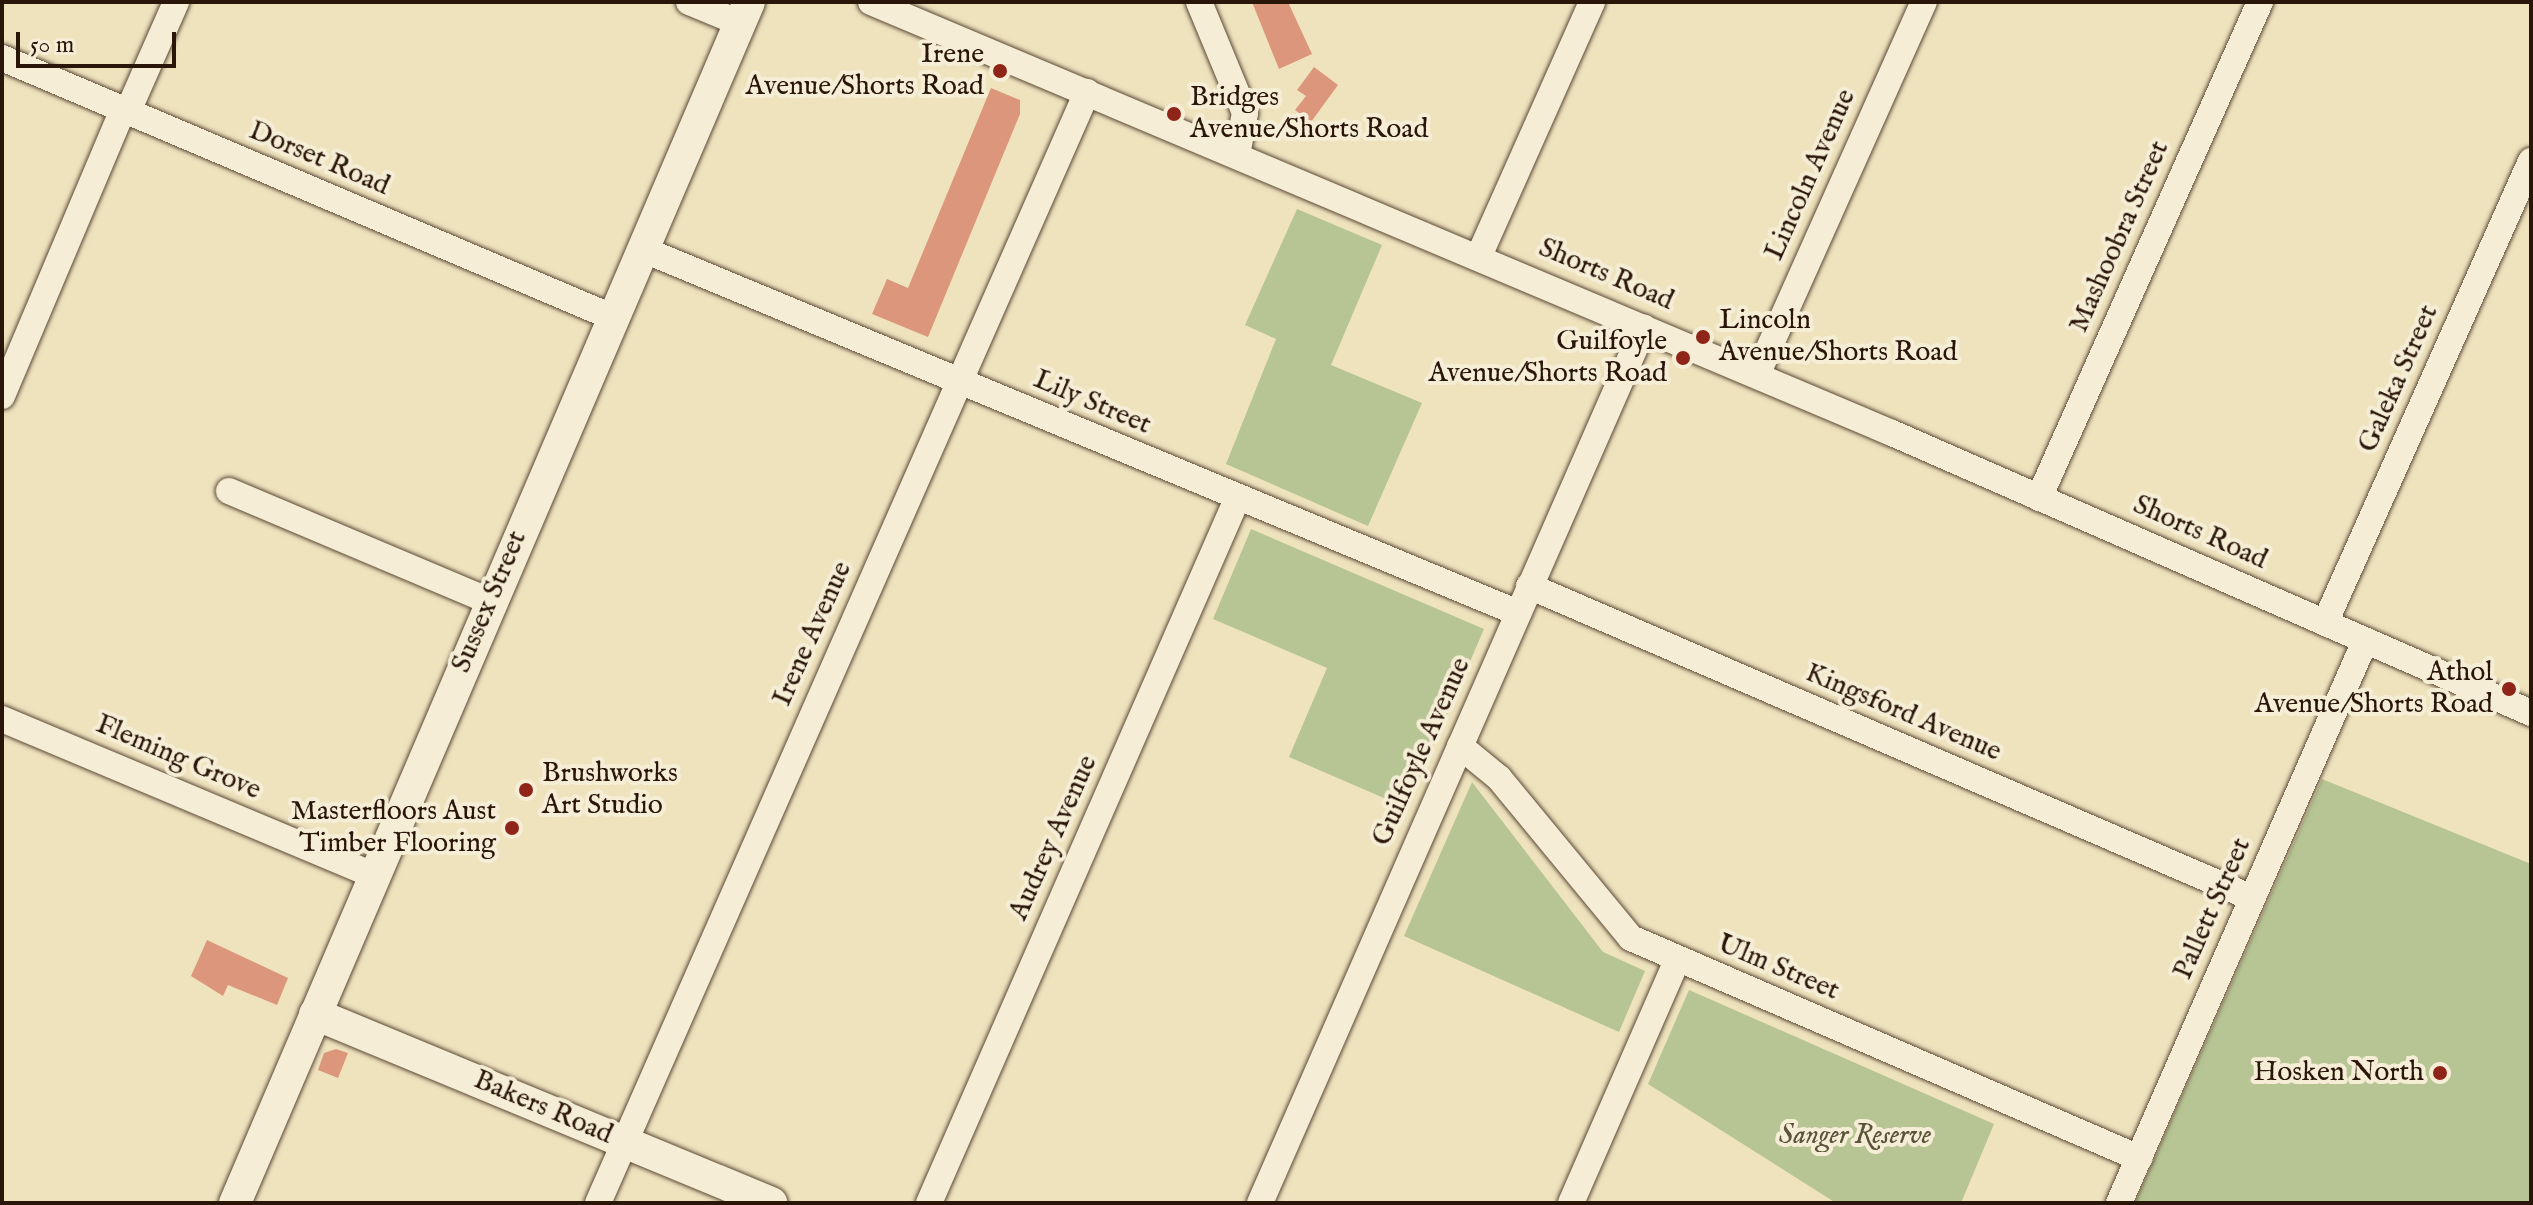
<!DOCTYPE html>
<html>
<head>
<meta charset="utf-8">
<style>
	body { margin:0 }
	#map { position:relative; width:2533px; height:1205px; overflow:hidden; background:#efe3be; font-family:"IM FELL English",serif }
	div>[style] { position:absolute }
	.green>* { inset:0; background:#b7c493 }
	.building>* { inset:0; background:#dc967b }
	.roads { filter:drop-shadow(0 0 2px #5b4936) drop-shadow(0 0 2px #5b4936) }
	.minor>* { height:26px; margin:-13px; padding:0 13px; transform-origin:13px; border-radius:13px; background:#f5edd5 }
	.tertiary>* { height:32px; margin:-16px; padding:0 16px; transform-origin:16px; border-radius:16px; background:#f5edd5 }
	.dots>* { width:22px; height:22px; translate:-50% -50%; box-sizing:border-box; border:4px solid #f5edd5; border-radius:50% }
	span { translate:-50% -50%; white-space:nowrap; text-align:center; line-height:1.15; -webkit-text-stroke:8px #f5edd5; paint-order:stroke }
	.poi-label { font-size:28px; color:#2a1609 }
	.right { translate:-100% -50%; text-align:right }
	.left { translate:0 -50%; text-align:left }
	.street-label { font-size:28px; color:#2a1609 }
	.park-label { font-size:28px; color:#5b5339; font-style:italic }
	.frame { position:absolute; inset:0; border:4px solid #2a1609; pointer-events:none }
	.scale { position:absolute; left:16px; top:32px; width:160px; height:36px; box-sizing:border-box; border:4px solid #2a1609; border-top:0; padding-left:10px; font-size:24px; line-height:28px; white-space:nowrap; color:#2a1609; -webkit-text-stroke:6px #f5edd5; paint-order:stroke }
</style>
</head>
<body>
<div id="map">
	<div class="green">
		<div style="clip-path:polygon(1297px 209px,1382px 245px,1331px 365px,1422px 403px,1368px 526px,1226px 464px,1276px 339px,1245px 325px)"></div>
		<div style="clip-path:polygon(1251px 529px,1484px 629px,1407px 808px,1289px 757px,1327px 668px,1213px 619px)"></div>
		<div style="clip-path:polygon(2322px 779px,2531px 864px,2531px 1203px,2135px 1203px)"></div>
		<div style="clip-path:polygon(1472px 782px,1603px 952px,1645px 971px,1619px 1032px,1404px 936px)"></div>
		<div style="clip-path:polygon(1689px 990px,1994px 1124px,1961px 1203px,1836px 1203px,1648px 1084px)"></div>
	</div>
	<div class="building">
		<div style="clip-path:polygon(1252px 2px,1288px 2px,1312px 54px,1279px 69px)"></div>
		<div style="clip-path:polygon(1314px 67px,1338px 85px,1311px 122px,1295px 110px,1306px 96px,1297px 90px)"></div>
		<div style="clip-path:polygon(991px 88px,1020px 100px,1020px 114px,928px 337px,872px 314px,887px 279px,908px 288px)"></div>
		<div style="clip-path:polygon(207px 940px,288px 978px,277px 1005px,228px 985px,223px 996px,191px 976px)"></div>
		<div style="clip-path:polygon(336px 1049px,348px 1053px,338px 1078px,318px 1070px,324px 1053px)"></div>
	</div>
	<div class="roads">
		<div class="minor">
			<div style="left:689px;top:2px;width:55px;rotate:22.4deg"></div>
			<div style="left:871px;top:2px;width:1108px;rotate:22.89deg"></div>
			<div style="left:1892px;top:433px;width:698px;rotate:23.66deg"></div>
			<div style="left:1199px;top:2px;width:120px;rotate:67.5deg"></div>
			<div style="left:1245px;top:113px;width:43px;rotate:100.8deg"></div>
			<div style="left:2px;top:58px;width:663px;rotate:23.01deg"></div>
			<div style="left:128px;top:111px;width:119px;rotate:-66.2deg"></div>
			<div style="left:642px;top:249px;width:949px;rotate:22.56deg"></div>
			<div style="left:1479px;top:256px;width:278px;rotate:-66deg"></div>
			<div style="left:1757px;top:375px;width:409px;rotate:-65.9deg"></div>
			<div style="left:2px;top:396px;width:311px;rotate:-67.1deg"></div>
			<div style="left:229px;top:491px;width:283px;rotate:22.9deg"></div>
			<div style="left:2039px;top:498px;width:543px;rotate:-65.98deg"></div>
			<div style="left:1529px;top:586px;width:787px;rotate:23.34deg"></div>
			<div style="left:2325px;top:623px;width:506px;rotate:-65.97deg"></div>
			<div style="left:2px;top:719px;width:403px;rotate:22.8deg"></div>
			<div style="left:1460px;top:746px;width:50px;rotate:39.4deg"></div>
			<div style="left:1499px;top:778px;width:207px;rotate:50.5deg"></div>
			<div style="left:1631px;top:938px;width:554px;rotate:23.42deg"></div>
			<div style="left:598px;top:1203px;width:1214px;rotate:-66.24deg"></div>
			<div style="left:929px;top:1203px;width:768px;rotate:-66.37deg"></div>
			<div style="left:1260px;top:1203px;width:956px;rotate:-66.33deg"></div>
			<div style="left:1571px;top:1203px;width:265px;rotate:-66.4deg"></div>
			<div style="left:2119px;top:1203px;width:613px;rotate:-66.36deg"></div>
		</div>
		<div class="tertiary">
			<div style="left:315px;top:1014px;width:494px;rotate:22.5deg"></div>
			<div style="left:235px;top:1203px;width:1306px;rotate:-66.83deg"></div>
		</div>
	</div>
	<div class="dots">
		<div style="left:1000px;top:71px;background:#8f2418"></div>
		<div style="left:1174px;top:114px;background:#8f2418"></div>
		<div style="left:1703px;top:337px;background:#8f2418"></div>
		<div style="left:1683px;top:358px;background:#8f2418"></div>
		<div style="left:2509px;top:689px;background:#8f2418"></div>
		<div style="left:526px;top:790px;background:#8f2418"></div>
		<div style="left:512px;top:828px;background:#8f2418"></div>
		<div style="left:2440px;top:1073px;background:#8f2418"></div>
	</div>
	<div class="poi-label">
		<span class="right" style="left:984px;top:71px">Irene<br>Avenue/Shorts Road</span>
		<span class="left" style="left:1190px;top:114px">Bridges<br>Avenue/Shorts Road</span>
		<span class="left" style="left:1719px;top:337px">Lincoln<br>Avenue/Shorts Road</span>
		<span class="right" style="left:1667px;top:358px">Guilfoyle<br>Avenue/Shorts Road</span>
		<span class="right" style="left:2493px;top:689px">Athol<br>Avenue/Shorts Road</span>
		<span class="left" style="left:542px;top:790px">Brushworks<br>Art Studio</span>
		<span class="right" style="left:496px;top:828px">Masterfloors Aust<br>Timber Flooring</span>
		<span class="right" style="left:2424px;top:1073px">Hosken North</span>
	</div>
	<div class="street-label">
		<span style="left:319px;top:159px;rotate:23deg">Dorset Road</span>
		<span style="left:1811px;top:175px;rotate:-66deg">Lincoln Avenue</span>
		<span style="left:2120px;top:237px;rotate:-66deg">Mashoobra Street</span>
		<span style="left:1606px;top:275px;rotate:23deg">Shorts Road</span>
		<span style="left:2399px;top:379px;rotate:-66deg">Galeka Street</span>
		<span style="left:1092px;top:403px;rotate:23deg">Lily Street</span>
		<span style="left:2200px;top:533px;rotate:24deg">Shorts Road</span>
		<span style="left:490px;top:602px;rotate:-67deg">Sussex Street</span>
		<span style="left:813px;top:634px;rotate:-66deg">Irene Avenue</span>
		<span style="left:1903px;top:713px;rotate:23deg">Kingsford Avenue</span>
		<span style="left:1422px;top:752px;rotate:-66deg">Guilfoyle Avenue</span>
		<span style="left:178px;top:758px;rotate:23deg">Fleming Grove</span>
		<span style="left:1054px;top:838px;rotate:-66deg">Audrey Avenue</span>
		<span style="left:2213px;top:909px;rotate:-66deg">Pallett Street</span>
		<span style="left:1778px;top:968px;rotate:23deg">Ulm Street</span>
		<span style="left:543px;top:1108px;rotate:23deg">Bakers Road</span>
	</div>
	<div class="park-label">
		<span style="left:1855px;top:1136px">Sanger Reserve</span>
	</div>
	<div class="frame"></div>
	<div class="scale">50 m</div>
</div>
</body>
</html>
